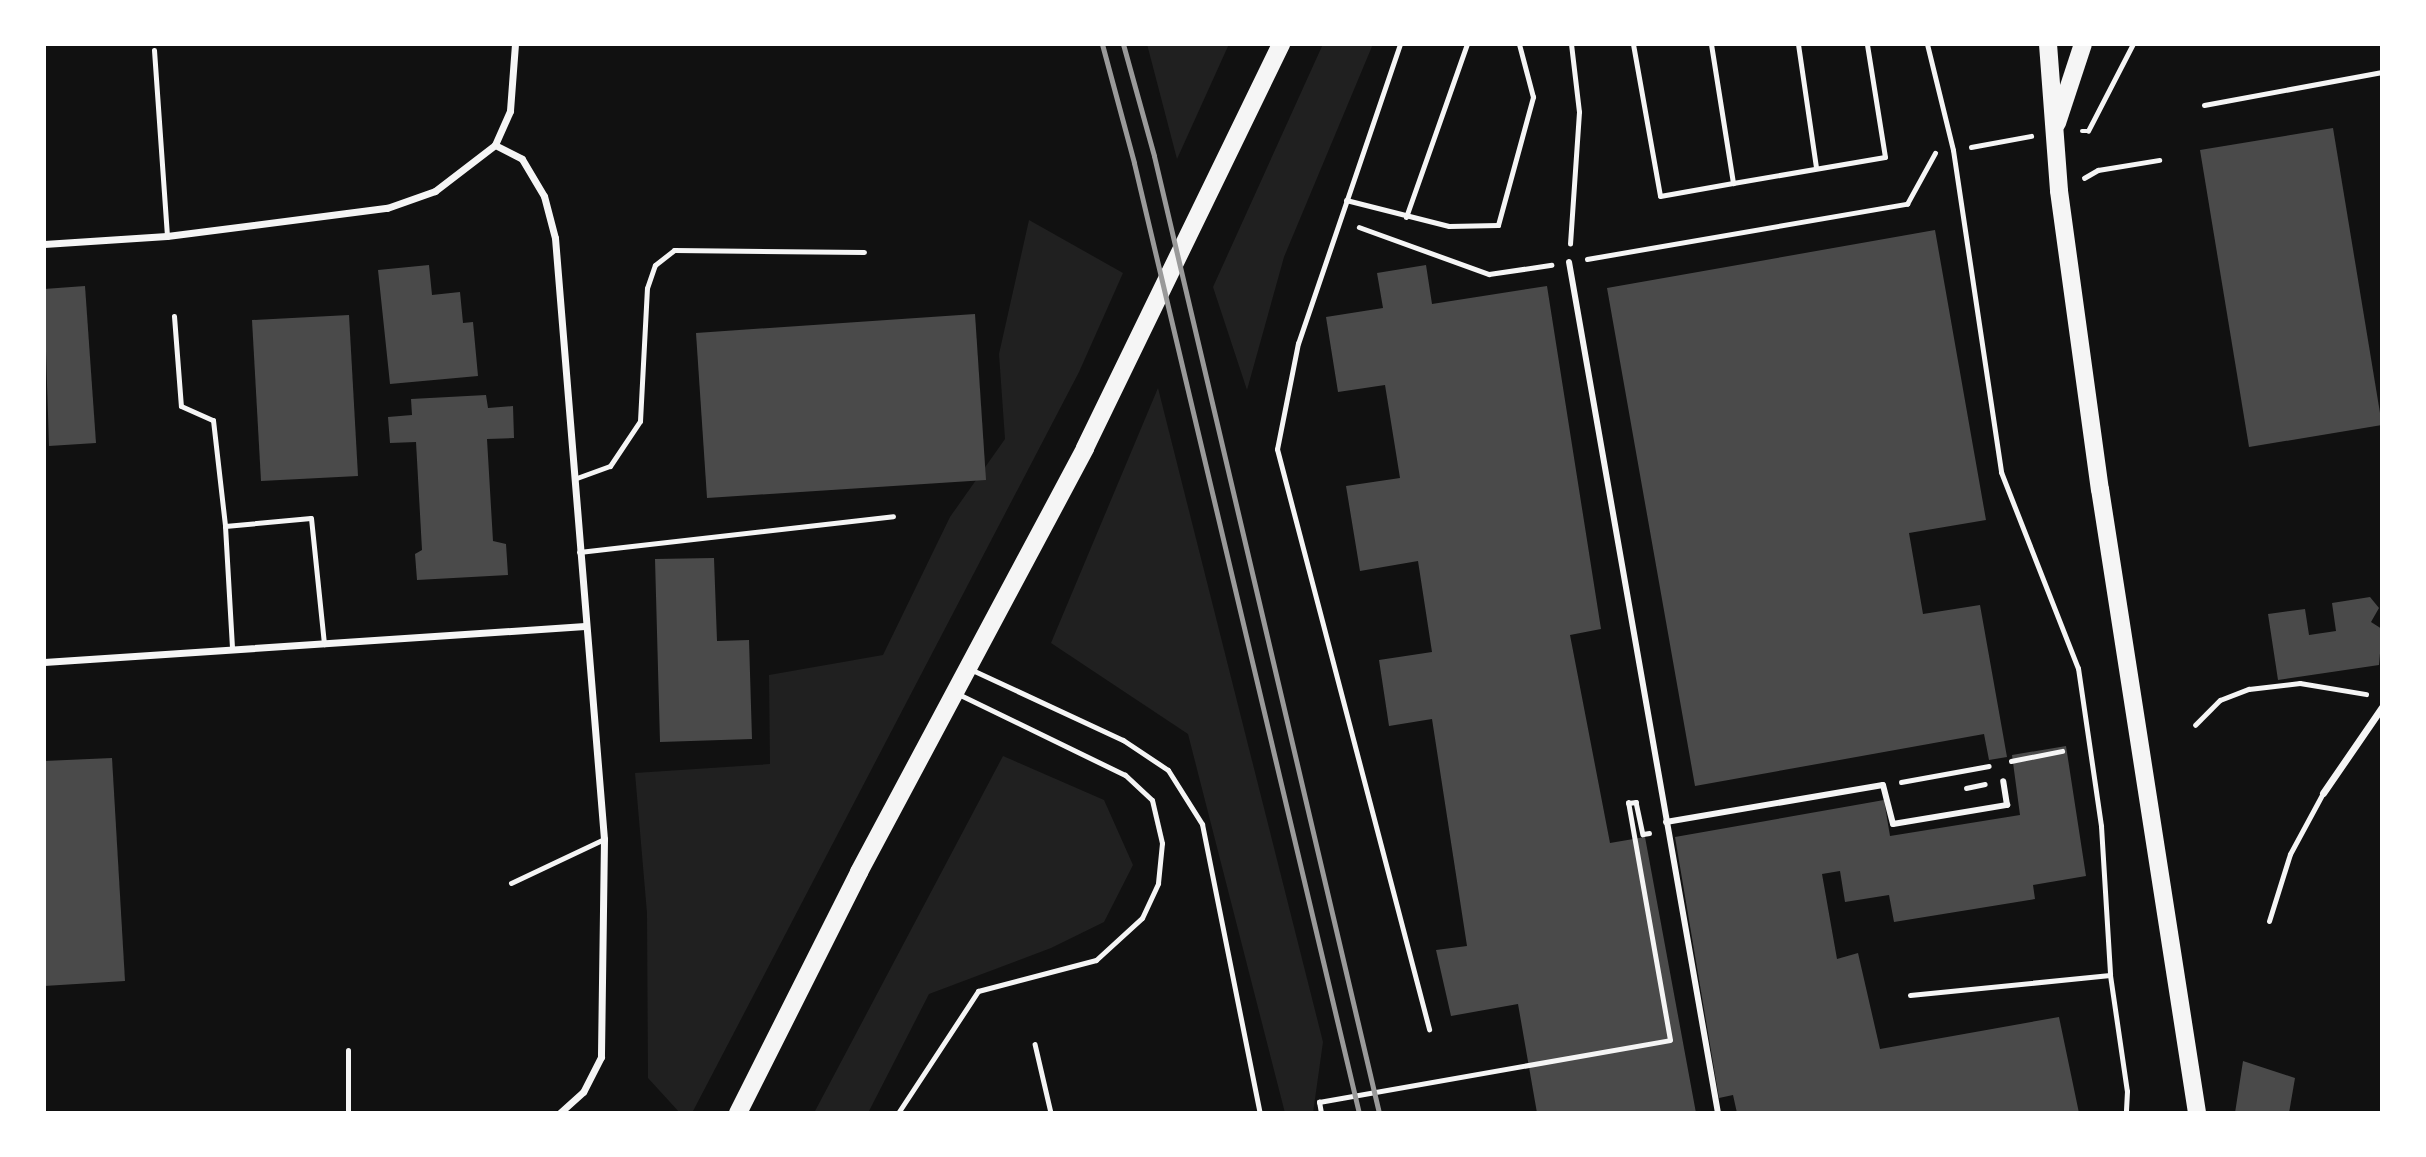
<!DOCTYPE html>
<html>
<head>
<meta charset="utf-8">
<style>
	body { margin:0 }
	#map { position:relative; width:2426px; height:1157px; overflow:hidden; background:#111; font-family:Karla,sans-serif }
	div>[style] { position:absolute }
	.green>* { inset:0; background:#202020 }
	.building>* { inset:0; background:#4a4a4a }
	.path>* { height:4.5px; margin:-2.25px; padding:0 2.25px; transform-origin:2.25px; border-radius:2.25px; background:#f5f5f5 }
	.service>* { height:5px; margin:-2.5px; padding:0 2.5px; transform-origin:2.5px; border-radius:2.5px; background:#f5f5f5 }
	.pedestrian>* { height:6px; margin:-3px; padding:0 3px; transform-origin:3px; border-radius:3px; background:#f5f5f5 }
	.minor>* { height:7px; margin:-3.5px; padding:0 3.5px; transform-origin:3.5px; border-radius:3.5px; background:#f5f5f5 }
	.primary>* { height:18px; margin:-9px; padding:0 9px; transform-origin:9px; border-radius:9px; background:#f5f5f5 }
	.rail>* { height:5px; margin:-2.5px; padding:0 2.5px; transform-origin:2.5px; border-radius:2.5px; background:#9a9a9a }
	span { translate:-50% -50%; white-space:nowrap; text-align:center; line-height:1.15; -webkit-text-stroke:5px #fff; paint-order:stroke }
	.frame { position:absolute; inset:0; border:46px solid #fff; pointer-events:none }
</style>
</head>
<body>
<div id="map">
	<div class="green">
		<div style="clip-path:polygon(1147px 44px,1229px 44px,1177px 159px)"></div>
		<div style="clip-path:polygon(1323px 44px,1373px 44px,1284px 257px,1247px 390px,1213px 287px)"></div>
		<div style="clip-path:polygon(1029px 220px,1123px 273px,1079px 372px,692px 1113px,680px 1113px,648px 1078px,647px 913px,635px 773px,770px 764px,769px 675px,883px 655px,950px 517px,1005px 439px,999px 354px)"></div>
		<div style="clip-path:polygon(1158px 388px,1323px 1042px,1313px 1113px,1285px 1113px,1188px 734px,1051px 643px)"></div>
		<div style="clip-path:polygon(1003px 756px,1104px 800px,1133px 865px,1104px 922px,1051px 948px,929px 994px,868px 1113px,814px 1113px)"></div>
	</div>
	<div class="building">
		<div style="clip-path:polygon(2333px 128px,2382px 425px,2249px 447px,2200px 150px)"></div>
		<div style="clip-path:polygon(1935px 230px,1986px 520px,1909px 533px,1923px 614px,1980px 605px,2007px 757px,1989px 760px,1984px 734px,1695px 786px,1607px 288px)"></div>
		<div style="clip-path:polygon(429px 265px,432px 295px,460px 292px,463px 323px,473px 322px,478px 376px,390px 384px,378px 270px)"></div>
		<div style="clip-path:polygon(1426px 265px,1432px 304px,1547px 286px,1601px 629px,1570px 635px,1610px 843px,1645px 837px,1696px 1113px,1537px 1113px,1518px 1004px,1451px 1016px,1436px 950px,1467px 946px,1432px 719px,1389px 726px,1379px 660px,1432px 652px,1418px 561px,1360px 571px,1346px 486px,1400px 478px,1385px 385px,1338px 392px,1326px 317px,1383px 308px,1377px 273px)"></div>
		<div style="clip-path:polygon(85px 286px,96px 443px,49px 446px,44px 289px)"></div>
		<div style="clip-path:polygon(975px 314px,986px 480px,707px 498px,696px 333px)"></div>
		<div style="clip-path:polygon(349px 315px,358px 476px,261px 481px,252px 320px)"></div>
		<div style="clip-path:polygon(486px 395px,488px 408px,513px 406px,514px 438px,487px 439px,493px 541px,506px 544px,508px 575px,417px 580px,415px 554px,422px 550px,416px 442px,390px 443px,388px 417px,412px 415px,411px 399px)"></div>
		<div style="clip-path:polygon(714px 558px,717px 641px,749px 640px,752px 739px,660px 742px,655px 559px)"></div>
		<div style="clip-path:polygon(2370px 597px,2379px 608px,2371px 622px,2382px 629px,2379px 665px,2278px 680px,2268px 614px,2305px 609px,2309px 635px,2336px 631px,2332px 603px)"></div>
		<div style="clip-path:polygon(2066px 746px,2086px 876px,2033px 885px,2035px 899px,1894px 922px,1889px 895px,1845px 902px,1840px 871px,1822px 874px,1837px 959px,1858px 953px,1880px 1049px,2059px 1017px,2079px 1113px,1737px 1113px,1733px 1095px,1719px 1098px,1675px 837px,1884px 800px,1890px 836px,2020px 815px,2012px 755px)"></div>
		<div style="clip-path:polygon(112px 758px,125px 981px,44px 986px,44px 761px)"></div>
		<div style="clip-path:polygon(2243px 1061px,2295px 1078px,2289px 1113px,2235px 1113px)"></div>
	</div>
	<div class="path">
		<div style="left:2082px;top:131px;width:6px"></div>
		<div style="left:2088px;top:131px;width:98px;rotate:-62.7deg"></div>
		<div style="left:1971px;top:147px;width:61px;rotate:-10.4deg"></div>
		<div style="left:2084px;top:178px;width:16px;rotate:-30deg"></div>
		<div style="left:2098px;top:170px;width:62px;rotate:-9.3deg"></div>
		<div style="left:1359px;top:227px;width:138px;rotate:19.9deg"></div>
		<div style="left:1489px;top:274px;width:63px;rotate:-8.3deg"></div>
		<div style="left:1570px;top:244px;width:132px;rotate:-86.1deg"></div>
		<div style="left:1579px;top:112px;width:68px;rotate:-96.7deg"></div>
		<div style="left:1587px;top:259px;width:325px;rotate:-9.8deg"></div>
		<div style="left:1907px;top:204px;width:58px;rotate:-61.2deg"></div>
		<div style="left:2195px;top:725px;width:35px;rotate:-45deg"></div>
		<div style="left:2220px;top:700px;width:31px;rotate:-21deg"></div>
		<div style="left:2249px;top:689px;width:51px;rotate:-6.7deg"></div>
		<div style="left:2300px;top:683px;width:67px;rotate:9.5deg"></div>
		<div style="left:2011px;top:761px;width:52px;rotate:-11.1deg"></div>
		<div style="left:1901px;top:782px;width:89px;rotate:-10.3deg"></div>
		<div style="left:1966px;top:788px;width:19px;rotate:-12deg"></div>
		<div style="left:1035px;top:1044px;width:71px;rotate:76.9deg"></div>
		<div style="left:1321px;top:1113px;width:11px;rotate:-100deg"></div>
		<div style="left:1319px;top:1102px;width:356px;rotate:-10deg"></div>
		<div style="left:1670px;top:1040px;width:241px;rotate:-100deg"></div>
		<div style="left:1628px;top:803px;width:8px;rotate:-7deg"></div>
		<div style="left:1636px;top:802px;width:33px;rotate:78deg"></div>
		<div style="left:1643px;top:834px;width:6px;rotate:-9deg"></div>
	</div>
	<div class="service">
		<div style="left:1400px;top:44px;width:316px;rotate:108.8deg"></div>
		<div style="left:1298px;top:343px;width:108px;rotate:101.2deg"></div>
		<div style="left:1277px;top:449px;width:600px;rotate:75.31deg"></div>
		<div style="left:1633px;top:44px;width:154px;rotate:79.9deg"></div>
		<div style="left:1660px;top:196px;width:74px;rotate:-10.1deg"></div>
		<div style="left:1711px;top:44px;width:141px;rotate:81deg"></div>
		<div style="left:1733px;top:183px;width:154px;rotate:-9.7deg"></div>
		<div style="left:1885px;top:157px;width:114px;rotate:-99.1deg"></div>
		<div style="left:1798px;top:44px;width:125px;rotate:81.7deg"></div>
		<div style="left:1927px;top:44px;width:109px;rotate:76.2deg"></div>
		<div style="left:1953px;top:150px;width:326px;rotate:81.5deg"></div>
		<div style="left:2001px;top:472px;width:211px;rotate:68.6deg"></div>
		<div style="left:2078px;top:668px;width:160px;rotate:81.7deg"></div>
		<div style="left:2101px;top:826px;width:149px;rotate:86.5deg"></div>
		<div style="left:2110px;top:975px;width:117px;rotate:81.7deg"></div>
		<div style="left:2127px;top:1091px;width:22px;rotate:93deg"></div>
		<div style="left:154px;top:50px;width:186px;rotate:86deg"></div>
		<div style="left:2204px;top:105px;width:181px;rotate:-10.5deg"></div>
		<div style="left:1346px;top:200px;width:106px;rotate:14.2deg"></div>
		<div style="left:1449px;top:226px;width:49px;rotate:-1.2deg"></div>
		<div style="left:1498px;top:225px;width:133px;rotate:-74.7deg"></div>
		<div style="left:1533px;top:97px;width:55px;rotate:-104.8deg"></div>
		<div style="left:1406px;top:217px;width:183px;rotate:-70.6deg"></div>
		<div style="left:174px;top:316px;width:90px;rotate:85.6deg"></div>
		<div style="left:181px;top:406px;width:35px;rotate:24deg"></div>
		<div style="left:213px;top:420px;width:107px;rotate:83.5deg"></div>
		<div style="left:225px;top:526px;width:123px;rotate:86.7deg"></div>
		<div style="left:574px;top:479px;width:38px;rotate:-20deg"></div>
		<div style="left:610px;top:466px;width:54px;rotate:-56.3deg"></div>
		<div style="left:640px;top:421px;width:133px;rotate:-87deg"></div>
		<div style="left:647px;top:288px;width:24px;rotate:-71deg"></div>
		<div style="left:655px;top:265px;width:24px;rotate:-38deg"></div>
		<div style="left:674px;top:250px;width:190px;rotate:0.6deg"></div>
		<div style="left:225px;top:526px;width:86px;rotate:-5.3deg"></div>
		<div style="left:311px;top:518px;width:127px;rotate:84.1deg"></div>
		<div style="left:579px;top:552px;width:316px;rotate:-6.5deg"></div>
		<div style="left:970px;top:669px;width:169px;rotate:24.9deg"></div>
		<div style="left:1123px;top:740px;width:54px;rotate:33.7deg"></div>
		<div style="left:1168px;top:770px;width:64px;rotate:57.8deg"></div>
		<div style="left:1202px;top:824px;width:295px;rotate:78.7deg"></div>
		<div style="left:511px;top:883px;width:103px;rotate:-25.3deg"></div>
		<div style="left:2269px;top:921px;width:70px;rotate:-72.6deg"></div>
		<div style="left:2290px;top:854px;width:69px;rotate:-61.6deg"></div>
		<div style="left:1910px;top:995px;width:201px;rotate:-5.7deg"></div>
		<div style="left:348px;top:1050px;width:63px;rotate:90deg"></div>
		<div style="left:898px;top:1113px;width:146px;rotate:-56.7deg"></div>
		<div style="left:978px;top:991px;width:122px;rotate:-14.7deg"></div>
		<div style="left:1096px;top:960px;width:62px;rotate:-42.4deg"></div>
		<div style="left:1142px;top:918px;width:38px;rotate:-65deg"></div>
		<div style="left:1158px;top:883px;width:40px;rotate:-84.3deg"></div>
		<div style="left:1162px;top:843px;width:44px;rotate:-103.1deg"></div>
		<div style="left:1152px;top:800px;width:37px;rotate:-137deg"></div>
		<div style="left:1125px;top:775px;width:186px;rotate:-154.1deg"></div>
	</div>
	<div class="pedestrian">
		<div style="left:1569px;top:262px;width:864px;rotate:80.07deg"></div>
		<div style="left:1666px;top:822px;width:220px;rotate:-9.7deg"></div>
		<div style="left:1883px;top:785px;width:40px;rotate:75.6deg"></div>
		<div style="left:1893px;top:824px;width:116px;rotate:-9.5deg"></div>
		<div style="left:2007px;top:805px;width:24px;rotate:-99deg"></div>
	</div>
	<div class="minor">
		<div style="left:515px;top:44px;width:67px;rotate:94.3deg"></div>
		<div style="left:510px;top:111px;width:37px;rotate:114deg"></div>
		<div style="left:495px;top:145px;width:30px;rotate:27deg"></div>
		<div style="left:522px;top:159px;width:43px;rotate:59.3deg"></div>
		<div style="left:544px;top:196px;width:43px;rotate:75.3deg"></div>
		<div style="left:555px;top:238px;width:603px;rotate:85.34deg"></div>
		<div style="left:604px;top:839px;width:218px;rotate:90.8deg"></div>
		<div style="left:601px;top:1057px;width:39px;rotate:117deg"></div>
		<div style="left:583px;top:1092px;width:31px;rotate:138deg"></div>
		<div style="left:44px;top:244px;width:123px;rotate:-3.7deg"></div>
		<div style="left:167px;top:236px;width:222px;rotate:-7.3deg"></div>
		<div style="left:387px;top:208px;width:51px;rotate:-19.5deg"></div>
		<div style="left:435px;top:191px;width:76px;rotate:-37.5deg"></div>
		<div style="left:44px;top:662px;width:542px;rotate:-3.81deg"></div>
		<div style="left:2323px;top:793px;width:104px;rotate:-55.5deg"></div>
	</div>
	<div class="primary">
		<div style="left:2048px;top:44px;width:147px;rotate:85.7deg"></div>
		<div style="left:2059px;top:191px;width:301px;rotate:82.2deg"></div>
		<div style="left:2100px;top:489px;width:631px;rotate:81.16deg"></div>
		<div style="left:2057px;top:123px;width:83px;rotate:-71.8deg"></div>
		<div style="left:738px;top:1113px;width:270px;rotate:-63.3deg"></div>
		<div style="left:859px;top:872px;width:480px;rotate:-61.9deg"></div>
		<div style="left:1085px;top:448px;width:449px;rotate:-64.1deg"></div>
	</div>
	<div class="rail">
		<div style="left:1102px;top:44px;width:123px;rotate:74.9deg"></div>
		<div style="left:1134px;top:163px;width:976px;rotate:76.68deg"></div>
		<div style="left:1123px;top:44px;width:116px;rotate:74.5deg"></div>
		<div style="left:1154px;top:156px;width:983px;rotate:76.77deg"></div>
	</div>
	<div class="frame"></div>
</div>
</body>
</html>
